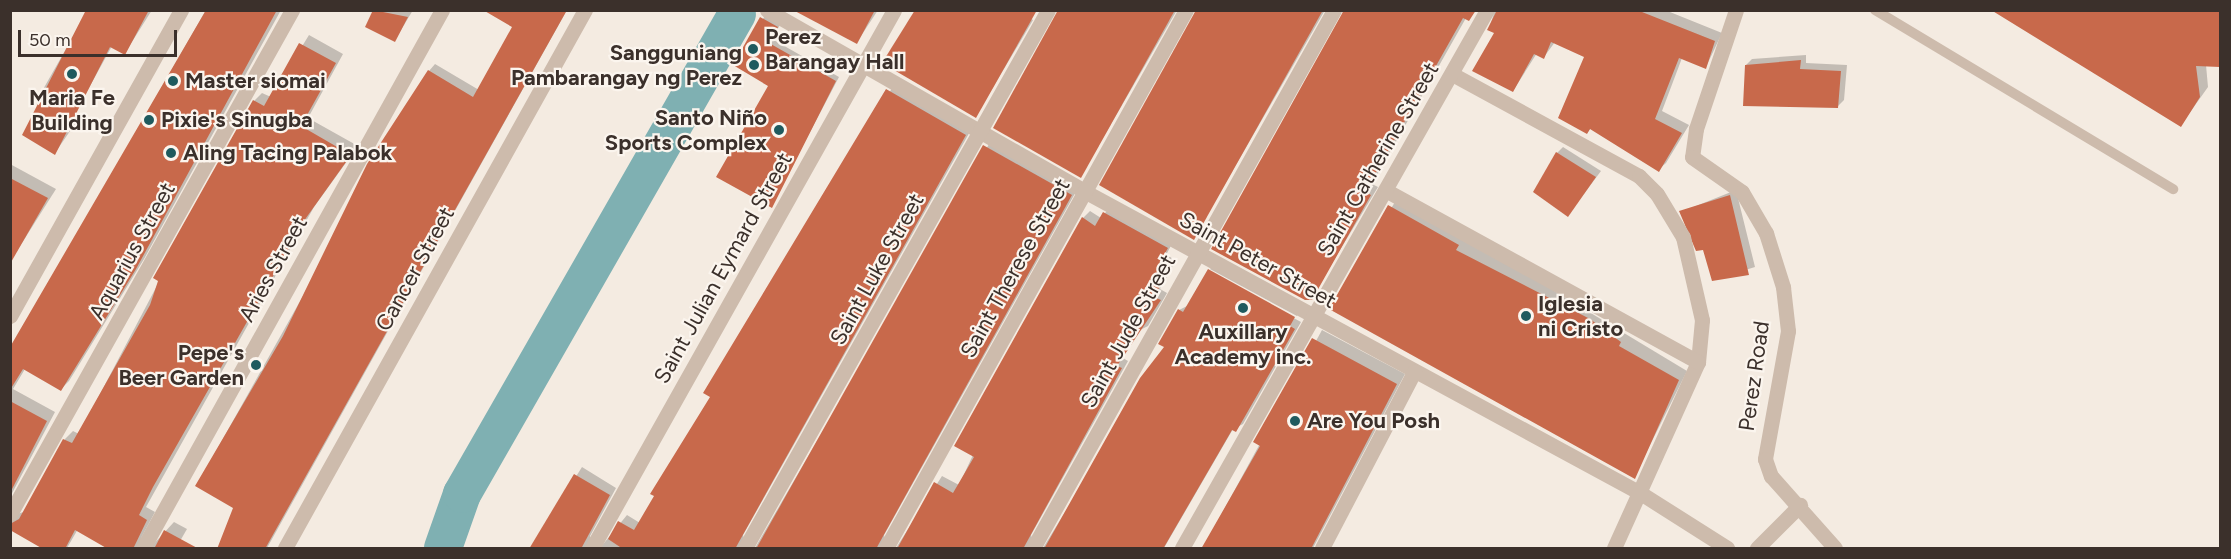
<!DOCTYPE html>
<html>
<head>
<meta charset="utf-8">
<style>
	body { margin:0 }
	#map { position:relative; width:2231px; height:559px; overflow:hidden; background:#f4ebe1; font-family:Figtree,sans-serif }
	div>[style] { position:absolute }
	.shadow>* { inset:0; background:#0003 }
	.river>* { height:38px; margin:-19px; padding:0 19px; transform-origin:19px; border-radius:19px; background:#7fb0b2 }
	.building>* { inset:0; background:#c8694b }
	.service>* { height:10px; margin:-5px; padding:0 5px; transform-origin:5px; border-radius:5px; background:#cdbbac }
	.minor>* { height:15px; margin:-7.5px; padding:0 7.5px; transform-origin:7.5px; border-radius:7.5px; background:#cdbbac }
	.tertiary>* { height:15px; margin:-7.5px; padding:0 7.5px; transform-origin:7.5px; border-radius:7.5px; background:#cdbbac }
	.dots>* { width:16px; height:16px; translate:-50% -50%; box-sizing:border-box; border:3px solid #fbf5ee; border-radius:50% }
	span { translate:-50% -50%; white-space:nowrap; text-align:center; line-height:1.15; -webkit-text-stroke:4.5px #fbf5ee; paint-order:stroke }
	.poi-label { font-size:22px; color:#3b302b; font-weight:700 }
	.left { translate:0 -50%; text-align:left }
	.right { translate:-100% -50%; text-align:right }
	.street-label { font-size:22px; color:#3b302b }
	.frame { position:absolute; inset:0; border:12px solid #3b302b; pointer-events:none }
	.scale { position:absolute; left:18px; top:30px; width:159px; height:27px; box-sizing:border-box; border:3px solid #3b302b; border-top:0; padding-left:8px; font-size:18px; line-height:21px; white-space:nowrap; color:#3b302b; -webkit-text-stroke:4px #fbf5ee; paint-order:stroke }
</style>
</head>
<body>
<div id="map">
	<div class="shadow">
		<div style="clip-path:polygon(88px 10px,152px 10px,125px 53px,112px 46px,74px 115px,79px 118px,55px 153px,43px 103px,37px 100px)"></div>
		<div style="clip-path:polygon(206px 10px,281px 10px,144px 259px,69px 381px,61px 389px,25px 369px,13px 389px,55px 412px,10px 497px,10px 351px)"></div>
		<div style="clip-path:polygon(375px 10px,413px 10px,395px 40px)"></div>
		<div style="clip-path:polygon(486px 10px,567px 10px,267px 548px,219px 548px,235px 508px,197px 485px,429px 71px,435px 64px,479px 90px,514px 27px)"></div>
		<div style="clip-path:polygon(797px 10px,878px 10px,857px 42px)"></div>
		<div style="clip-path:polygon(1063px 10px,1177px 10px,1081px 176px)"></div>
		<div style="clip-path:polygon(1195px 10px,1325px 10px,1194px 238px,1196px 15px)"></div>
		<div style="clip-path:polygon(1343px 10px,1478px 10px,1466px 18px,1372px 184px,1378px 187px,1311px 298px)"></div>
		<div style="clip-path:polygon(1495px 10px,1665px 10px,1722px 33px,1706px 67px,1682px 58px,1662px 111px,1689px 125px,1666px 163px,1658px 170px,1591px 128px,1587px 133px,1586px 57px,1555px 42px,1544px 57px,1537px 53px,1513px 91px,1496px 33px,1489px 29px)"></div>
		<div style="clip-path:polygon(1994px 10px,2220px 10px,2220px 65px,2206px 65px,2208px 87px,2181px 125px)"></div>
		<div style="clip-path:polygon(766px 14px,781px 23px,772px 39px,839px 77px,771px 206px,770px 85px,735px 65px)"></div>
		<div style="clip-path:polygon(1026px 16px,1033px 20px,976px 116px)"></div>
		<div style="clip-path:polygon(309px 35px,343px 54px,308px 118px,358px 146px,314px 207px,146px 507px,155px 512px,141px 538px,147px 548px,111px 548px,78px 529px,67px 548px,46px 548px,10px 528px,10px 505px,13px 515px,24px 512px,65px 439px,73px 431px,79px 434px,254px 101px,262px 93px,271px 97px)"></div>
		<div style="clip-path:polygon(1806px 55px,1806px 63px,1847px 65px,1844px 100px,1838px 106px,1746px 65px,1752px 59px)"></div>
		<div style="clip-path:polygon(895px 83px,972px 128px,743px 535px,747px 548px,600px 548px,627px 515px,640px 523px)"></div>
		<div style="clip-path:polygon(992px 139px,1078px 188px,884px 535px,888px 548px,755px 548px)"></div>
		<div style="clip-path:polygon(1563px 147px,1601px 171px,1568px 215px,1557px 153px)"></div>
		<div style="clip-path:polygon(10px 164px,56px 189px,10px 262px)"></div>
		<div style="clip-path:polygon(1736px 190px,1755px 267px,1713px 280px,1704px 248px,1681px 212px)"></div>
		<div style="clip-path:polygon(1398px 197px,1687px 371px,1634px 477px,1331px 308px)"></div>
		<div style="clip-path:polygon(1111px 206px,1174px 240px,1166px 255px,1176px 260px,1160px 289px,1167px 293px,1148px 326px,1138px 331px,1123px 358px,1128px 361px,1031px 535px,1035px 548px,896px 548px,942px 476px,959px 485px,1083px 218px,1090px 211px,1101px 218px)"></div>
		<div style="clip-path:polygon(1216px 263px,1301px 309px,1297px 316px,1210px 269px)"></div>
		<div style="clip-path:polygon(1209px 272px,1301px 322px,1243px 424px,1233px 429px,1164px 548px,1043px 548px,1166px 347px,1179px 310px,1189px 305px)"></div>
		<div style="clip-path:polygon(1322px 330px,1405px 374px,1313px 548px,1203px 548px)"></div>
		<div style="clip-path:polygon(582px 467px,616px 488px,590px 536px,593px 548px,531px 548px)"></div>
		<div style="clip-path:polygon(174px 522px,187px 529px,176px 548px,150px 548px)"></div>
	</div>
	<div class="river">
		<div style="left:443px;top:548px;width:57px;rotate:-70.6deg"></div>
		<div style="left:462px;top:494px;width:553px;rotate:-60.19deg"></div>
	</div>
	<div class="building">
		<div style="clip-path:polygon(86px 10px,149px 10px,125px 55px,110px 47px,55px 155px,22px 135px)"></div>
		<div style="clip-path:polygon(206px 10px,277px 10px,136px 269px,61px 391px,23px 369px,10px 390px,10px 347px)"></div>
		<div style="clip-path:polygon(373px 10px,408px 17px,395px 42px,365px 27px)"></div>
		<div style="clip-path:polygon(483px 10px,567px 10px,265px 549px,217px 549px,233px 508px,195px 486px,283px 336px,367px 164px,428px 70px,473px 97px,512px 27px)"></div>
		<div style="clip-path:polygon(793px 10px,875px 10px,857px 44px)"></div>
		<div style="clip-path:polygon(915px 10px,1037px 10px,976px 118px,882px 63px)"></div>
		<div style="clip-path:polygon(1058px 10px,1175px 10px,1081px 178px,993px 128px)"></div>
		<div style="clip-path:polygon(1196px 10px,1323px 10px,1194px 240px,1099px 185px)"></div>
		<div style="clip-path:polygon(1344px 10px,1476px 10px,1469px 21px,1463px 18px,1365px 192px,1371px 195px,1312px 300px,1305px 300px,1211px 249px)"></div>
		<div style="clip-path:polygon(1497px 10px,1637px 10px,1715px 41px,1706px 69px,1679px 58px,1655px 119px,1682px 133px,1659px 172px,1590px 129px,1587px 134px,1558px 118px,1584px 57px,1551px 42px,1544px 59px,1534px 54px,1513px 92px,1472px 71px,1494px 33px,1487px 30px)"></div>
		<div style="clip-path:polygon(1991px 10px,2220px 10px,2220px 67px,2196px 66px,2200px 97px,2181px 127px)"></div>
		<div style="clip-path:polygon(760px 17px,778px 27px,769px 43px,836px 81px,772px 208px,716px 177px,768px 86px,733px 65px)"></div>
		<div style="clip-path:polygon(299px 43px,336px 63px,301px 126px,351px 155px,306px 218px,153px 487px,139px 515px,147px 520px,133px 549px,108px 549px,75px 530px,65px 549px,43px 549px,10px 530px,10px 524px,19px 519px,63px 439px,72px 443px,150px 305px,158px 281px,153px 278px,253px 100px,264px 106px)"></div>
		<div style="clip-path:polygon(1801px 60px,1800px 69px,1841px 71px,1838px 108px,1743px 106px,1745px 65px)"></div>
		<div style="clip-path:polygon(886px 89px,966px 135px,735px 549px,623px 549px,608px 539px,618px 521px,634px 530px,654px 496px,650px 494px,710px 397px,703px 393px)"></div>
		<div style="clip-path:polygon(983px 145px,1072px 195px,876px 549px,756px 549px)"></div>
		<div style="clip-path:polygon(1556px 152px,1596px 177px,1568px 217px,1533px 192px)"></div>
		<div style="clip-path:polygon(10px 178px,48px 198px,10px 264px)"></div>
		<div style="clip-path:polygon(1730px 195px,1749px 275px,1712px 281px,1703px 250px,1696px 251px,1679px 211px)"></div>
		<div style="clip-path:polygon(1388px 205px,1459px 245px,1456px 250px,1590px 319px,1621px 342px,1619px 346px,1679px 380px,1635px 479px,1329px 309px)"></div>
		<div style="clip-path:polygon(1103px 212px,1168px 248px,1160px 262px,1170px 268px,1154px 297px,1161px 300px,1117px 366px,1122px 368px,1023px 549px,897px 549px,934px 482px,953px 493px,974px 457px,954px 446px,1082px 217px,1095px 226px)"></div>
		<div style="clip-path:polygon(1208px 269px,1295px 317px,1290px 326px,1295px 329px,1236px 432px,1232px 430px,1163px 549px,1044px 549px,1140px 378px,1164px 347px,1158px 344px,1178px 309px,1183px 312px)"></div>
		<div style="clip-path:polygon(1312px 338px,1397px 384px,1312px 547px,1201px 549px,1260px 446px,1253px 442px)"></div>
		<div style="clip-path:polygon(10px 401px,47px 421px,10px 493px)"></div>
		<div style="clip-path:polygon(574px 474px,610px 495px,582px 547px,529px 549px)"></div>
		<div style="clip-path:polygon(164px 530px,199px 549px,154px 549px)"></div>
	</div>
	<div class="service">
		<div style="left:1875px;top:10px;width:348px;rotate:31deg"></div>
	</div>
	<div class="minor">
		<div style="left:767px;top:10px;width:365px;rotate:29.7deg"></div>
		<div style="left:1084px;top:191px;width:635px;rotate:28.5deg"></div>
		<div style="left:1642px;top:494px;width:101px;rotate:32.4deg"></div>
		<div style="left:1452px;top:74px;width:213px;rotate:28.6deg"></div>
		<div style="left:1639px;top:176px;width:25px;rotate:45deg"></div>
		<div style="left:1657px;top:194px;width:50px;rotate:58.8deg"></div>
		<div style="left:1683px;top:237px;width:85px;rotate:77.1deg"></div>
		<div style="left:1702px;top:320px;width:42px;rotate:95.4deg"></div>
		<div style="left:1698px;top:362px;width:204px;rotate:114.3deg"></div>
		<div style="left:1387px;top:191px;width:355px;rotate:28.8deg"></div>
		<div style="left:10px;top:514px;width:578px;rotate:-60.77deg"></div>
		<div style="left:143px;top:548px;width:616px;rotate:-60.94deg"></div>
		<div style="left:285px;top:548px;width:616px;rotate:-60.86deg"></div>
		<div style="left:592px;top:548px;width:617px;rotate:-60.69deg"></div>
		<div style="left:745px;top:548px;width:617px;rotate:-60.61deg"></div>
		<div style="left:886px;top:548px;width:616px;rotate:-60.86deg"></div>
		<div style="left:1033px;top:548px;width:616px;rotate:-60.77deg"></div>
		<div style="left:1182px;top:548px;width:618px;rotate:-60.45deg"></div>
		<div style="left:1322px;top:548px;width:199px;rotate:-62.4deg"></div>
		<div style="left:1757px;top:548px;width:61px;rotate:-45deg"></div>
	</div>
	<div class="tertiary">
		<div style="left:1736px;top:10px;width:126px;rotate:108.6deg"></div>
		<div style="left:1696px;top:129px;width:28px;rotate:98deg"></div>
		<div style="left:1692px;top:157px;width:61px;rotate:35deg"></div>
		<div style="left:1742px;top:192px;width:48px;rotate:59.7deg"></div>
		<div style="left:1766px;top:233px;width:57px;rotate:72.5deg"></div>
		<div style="left:1783px;top:287px;width:44px;rotate:83.5deg"></div>
		<div style="left:1788px;top:331px;width:130px;rotate:100.2deg"></div>
		<div style="left:1765px;top:459px;width:18px;rotate:71deg"></div>
		<div style="left:1771px;top:476px;width:96px;rotate:48.4deg"></div>
		<div style="left:10px;top:316px;width:351px;rotate:-60.8deg"></div>
	</div>
	<div class="dots">
		<div style="left:753px;top:49px;background:#1f5a5e"></div>
		<div style="left:754px;top:65px;background:#1f5a5e"></div>
		<div style="left:72px;top:74px;background:#1f5a5e"></div>
		<div style="left:173px;top:81px;background:#1f5a5e"></div>
		<div style="left:149px;top:120px;background:#1f5a5e"></div>
		<div style="left:779px;top:130px;background:#1f5a5e"></div>
		<div style="left:171px;top:153px;background:#1f5a5e"></div>
		<div style="left:1243px;top:308px;background:#1f5a5e"></div>
		<div style="left:1526px;top:316px;background:#1f5a5e"></div>
		<div style="left:256px;top:365px;background:#1f5a5e"></div>
		<div style="left:1295px;top:421px;background:#1f5a5e"></div>
	</div>
	<div class="poi-label">
		<span class="left" style="left:765px;top:49px">Perez<br>Barangay Hall</span>
		<span class="right" style="left:742px;top:65px">Sangguniang<br>Pambarangay ng Perez</span>
		<span class="left" style="left:185px;top:81px">Master siomai</span>
		<span style="left:72px;top:110px">Maria Fe<br>Building</span>
		<span class="right" style="left:767px;top:130px">Santo Niño<br>Sports Complex</span>
		<span class="left" style="left:161px;top:120px">Pixie's Sinugba</span>
		<span class="left" style="left:183px;top:153px">Aling Tacing Palabok</span>
		<span class="left" style="left:1538px;top:316px">Iglesia<br>ni Cristo</span>
		<span style="left:1243px;top:344px">Auxillary<br>Academy inc.</span>
		<span class="right" style="left:244px;top:365px">Pepe's<br>Beer Garden</span>
		<span class="left" style="left:1307px;top:421px">Are You Posh</span>
	</div>
	<div class="street-label">
		<span style="left:1378px;top:159px;rotate:-60deg">Saint Catherine Street</span>
		<span style="left:132px;top:251px;rotate:-61deg">Aquarius Street</span>
		<span style="left:1258px;top:260px;rotate:29deg">Saint Peter Street</span>
		<span style="left:723px;top:268px;rotate:-61deg">Saint Julian Eymard Street</span>
		<span style="left:1015px;top:268px;rotate:-61deg">Saint Therese Street</span>
		<span style="left:273px;top:269px;rotate:-61deg">Aries Street</span>
		<span style="left:415px;top:269px;rotate:-61deg">Cancer Street</span>
		<span style="left:877px;top:269px;rotate:-61deg">Saint Luke Street</span>
		<span style="left:1128px;top:331px;rotate:-61deg">Saint Jude Street</span>
		<span style="left:1754px;top:376px;rotate:-82deg">Perez Road</span>
	</div>
	<div class="frame"></div>
	<div class="scale">50 m</div>
</div>
</body>
</html>
